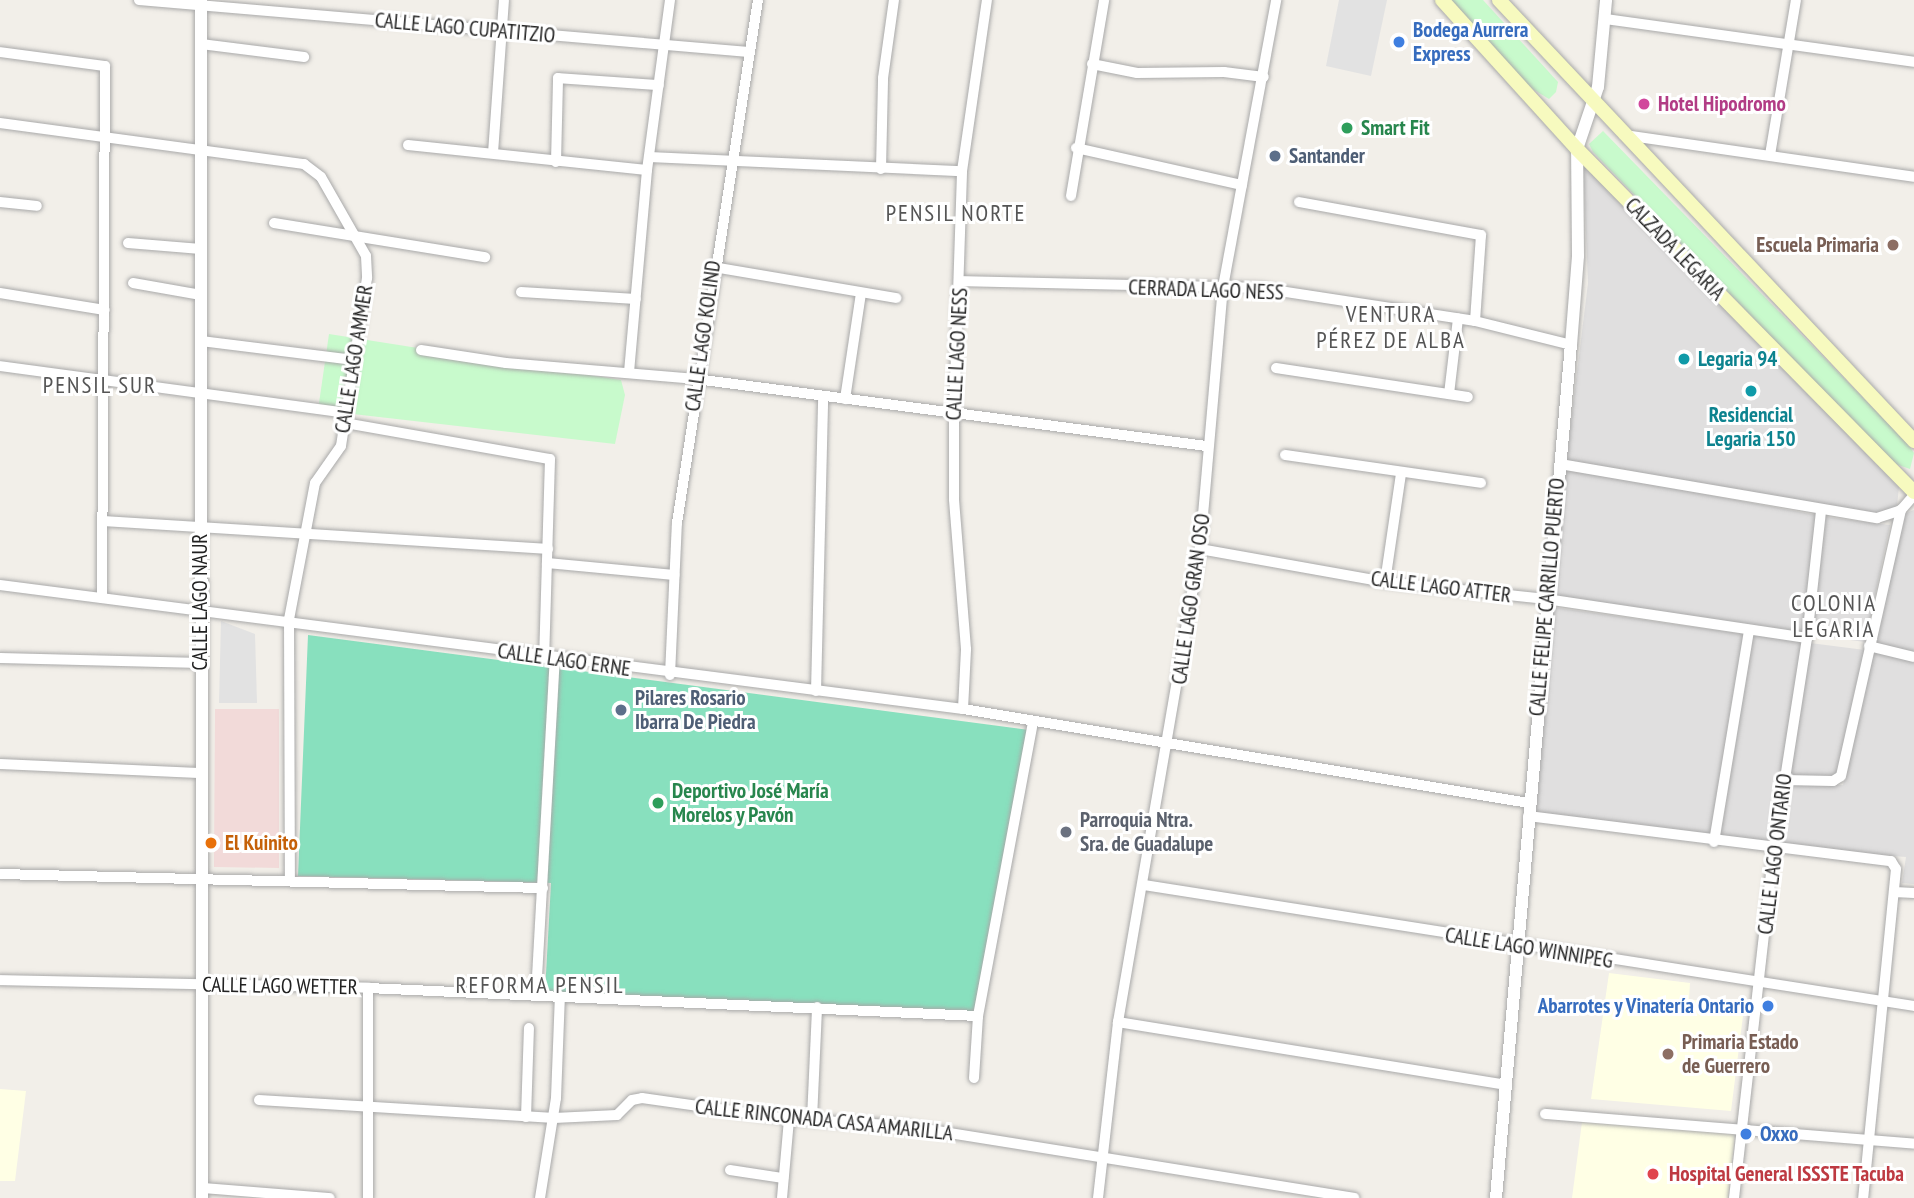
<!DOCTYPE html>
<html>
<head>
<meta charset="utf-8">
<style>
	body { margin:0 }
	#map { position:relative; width:1914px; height:1198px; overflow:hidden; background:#f2efe9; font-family:"PT Sans Narrow",sans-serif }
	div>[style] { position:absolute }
	.residential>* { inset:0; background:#e0dfdf }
	.commercial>* { inset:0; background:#f2dad9 }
	.education>* { inset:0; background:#ffffe5 }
	.park>* { inset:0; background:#c8facc }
	.pitch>* { inset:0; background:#88e0be }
	.parking>* { inset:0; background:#e2e2e2 }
	.roads { filter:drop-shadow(0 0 2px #a9a9a9) drop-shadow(0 0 2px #a9a9a9) }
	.minor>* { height:10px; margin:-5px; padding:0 5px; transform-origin:5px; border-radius:5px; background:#fff }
	.tertiary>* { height:12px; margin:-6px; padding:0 6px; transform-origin:6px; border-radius:6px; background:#fff }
	.secondary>* { height:14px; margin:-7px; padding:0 7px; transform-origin:7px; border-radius:7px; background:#f7fabf }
	.dots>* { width:19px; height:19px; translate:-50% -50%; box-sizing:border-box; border:4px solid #fff; border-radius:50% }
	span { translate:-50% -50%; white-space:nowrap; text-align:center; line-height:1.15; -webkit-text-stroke:6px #fff; paint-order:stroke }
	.street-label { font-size:21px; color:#222 }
	.shop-label { font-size:21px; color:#366cbe; font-weight:700 }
	.left { translate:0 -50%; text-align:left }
	.right { translate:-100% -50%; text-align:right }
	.hotel-label { font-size:21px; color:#b23c85; font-weight:700 }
	.leisure-label { font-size:21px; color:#27864d; font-weight:700 }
	.service-label { font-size:21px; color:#4e5e75; font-weight:700 }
	.education-label { font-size:21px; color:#785e54; font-weight:700 }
	.culture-label { font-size:21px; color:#0d838f; font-weight:700 }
	.worship-label { font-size:21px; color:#5b616d; font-weight:700 }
	.food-label { font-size:21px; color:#c56008; font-weight:700 }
	.health-label { font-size:21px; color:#be3a42; font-weight:700 }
	.neighbourhood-label { font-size:23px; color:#555; letter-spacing:2px }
</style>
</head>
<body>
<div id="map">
	<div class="residential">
		<div style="clip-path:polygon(1583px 160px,1899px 487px,1897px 506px,1878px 514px,1566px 462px,1588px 283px)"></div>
		<div style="clip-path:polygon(1565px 468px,1816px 515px,1802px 635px,1552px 597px)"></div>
		<div style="clip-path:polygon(1914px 510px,1914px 654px,1874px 645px,1904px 514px)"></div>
		<div style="clip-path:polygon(1826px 517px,1890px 525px,1865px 642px,1812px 635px)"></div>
		<div style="clip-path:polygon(1551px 607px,1744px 634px,1710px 837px,1531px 814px)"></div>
		<div style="clip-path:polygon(1753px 634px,1803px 643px,1769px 846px,1720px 839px)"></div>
		<div style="clip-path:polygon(1810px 643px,1865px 650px,1836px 776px,1789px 777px)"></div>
		<div style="clip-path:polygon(1873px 650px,1914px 660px,1914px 884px,1902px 883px,1906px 857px,1778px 847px,1789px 785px,1843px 785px)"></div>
	</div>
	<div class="commercial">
		<div style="clip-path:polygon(215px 709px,279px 709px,279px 868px,214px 867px)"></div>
	</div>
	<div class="education">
		<div style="clip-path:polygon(1609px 973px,1690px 983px,1689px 999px,1744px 1008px,1731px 1111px,1591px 1099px)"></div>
		<div style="clip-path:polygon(0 1089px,26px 1091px,15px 1181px,0 1181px)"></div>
		<div style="clip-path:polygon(1582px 1122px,1735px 1134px,1728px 1198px,1572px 1198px)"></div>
	</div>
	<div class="park">
		<div style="clip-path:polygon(1449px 0,1483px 0,1558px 82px,1556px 92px,1549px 99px,1531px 88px)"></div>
		<div style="clip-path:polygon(1603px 131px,1907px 443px,1914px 453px,1910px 469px,1893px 463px,1593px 152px,1589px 144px)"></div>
		<div style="clip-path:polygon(329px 334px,621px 380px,625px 395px,615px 444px,318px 410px)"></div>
	</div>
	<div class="pitch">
		<div style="clip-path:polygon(308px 635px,1029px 730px,977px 1013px,545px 992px,551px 883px,298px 876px)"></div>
	</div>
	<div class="parking">
		<div style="clip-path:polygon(1339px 0,1387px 0,1371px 76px,1326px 66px)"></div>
		<div style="clip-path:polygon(221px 621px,255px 634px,257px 703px,219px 703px)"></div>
	</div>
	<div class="roads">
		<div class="minor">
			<div style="left:139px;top:0;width:612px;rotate:4.87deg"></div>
			<div style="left:1605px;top:19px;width:312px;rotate:7.9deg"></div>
			<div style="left:201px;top:44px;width:104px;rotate:7.2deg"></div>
			<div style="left:0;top:52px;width:106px;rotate:7.6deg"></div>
			<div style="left:105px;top:66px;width:532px;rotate:90.32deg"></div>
			<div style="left:1092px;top:64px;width:46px;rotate:11.3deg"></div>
			<div style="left:1137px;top:73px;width:87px;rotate:-0.7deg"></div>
			<div style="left:1224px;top:72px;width:40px;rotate:7.1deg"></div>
			<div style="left:0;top:123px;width:307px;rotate:7.7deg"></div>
			<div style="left:304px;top:164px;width:21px;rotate:37deg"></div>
			<div style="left:321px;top:177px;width:91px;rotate:60.3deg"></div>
			<div style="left:366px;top:256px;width:22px;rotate:87deg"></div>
			<div style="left:367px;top:278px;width:170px;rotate:98.8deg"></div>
			<div style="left:341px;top:446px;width:45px;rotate:125.1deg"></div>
			<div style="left:315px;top:483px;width:138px;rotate:100.8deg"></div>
			<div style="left:289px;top:619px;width:260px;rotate:89.8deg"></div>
			<div style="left:1624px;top:135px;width:293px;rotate:8.2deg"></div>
			<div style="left:408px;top:145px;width:240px;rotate:6deg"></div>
			<div style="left:1076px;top:148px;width:170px;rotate:12.6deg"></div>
			<div style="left:493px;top:153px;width:153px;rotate:-85.9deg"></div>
			<div style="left:1770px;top:155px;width:157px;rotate:-80.5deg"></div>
			<div style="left:649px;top:157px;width:313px;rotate:2.6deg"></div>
			<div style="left:556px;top:162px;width:84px;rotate:-88.6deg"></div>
			<div style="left:558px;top:78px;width:101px;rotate:4deg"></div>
			<div style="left:881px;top:169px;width:91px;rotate:-88.7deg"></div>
			<div style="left:883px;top:78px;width:79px;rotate:-82deg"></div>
			<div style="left:1071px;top:196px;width:199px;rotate:-80.4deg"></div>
			<div style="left:0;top:202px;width:37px;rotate:6deg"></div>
			<div style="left:1299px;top:202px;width:185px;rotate:10.3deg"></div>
			<div style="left:1481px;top:235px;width:86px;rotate:94deg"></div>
			<div style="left:274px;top:223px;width:214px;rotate:9.2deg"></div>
			<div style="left:128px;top:243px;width:73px;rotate:4.7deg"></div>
			<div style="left:713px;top:267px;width:186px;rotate:9.6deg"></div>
			<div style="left:961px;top:281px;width:299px;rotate:1.3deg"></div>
			<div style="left:1260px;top:288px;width:218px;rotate:8.7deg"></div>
			<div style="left:1475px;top:321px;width:99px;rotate:14deg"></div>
			<div style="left:133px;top:283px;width:69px;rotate:10deg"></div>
			<div style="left:521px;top:292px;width:115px;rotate:3.5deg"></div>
			<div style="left:0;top:293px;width:106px;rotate:9.2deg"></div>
			<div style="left:201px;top:341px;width:154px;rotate:7.1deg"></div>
			<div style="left:421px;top:350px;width:86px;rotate:8.7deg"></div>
			<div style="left:506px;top:363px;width:191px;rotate:4.8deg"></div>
			<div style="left:696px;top:379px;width:514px;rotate:7.48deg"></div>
			<div style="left:0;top:366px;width:349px;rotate:7.7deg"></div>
			<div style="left:1276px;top:368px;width:194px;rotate:8.6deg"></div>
			<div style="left:629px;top:372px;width:203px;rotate:-84.9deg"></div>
			<div style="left:647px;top:170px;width:172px;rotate:-82.3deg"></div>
			<div style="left:1449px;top:394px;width:76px;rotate:-83.2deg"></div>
			<div style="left:845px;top:399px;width:107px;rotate:-81.4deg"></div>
			<div style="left:345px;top:423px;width:208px;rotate:10deg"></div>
			<div style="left:550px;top:459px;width:199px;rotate:91.7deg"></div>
			<div style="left:1285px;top:455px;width:198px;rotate:8.1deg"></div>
			<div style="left:1560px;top:464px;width:322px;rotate:9.7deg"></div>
			<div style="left:1877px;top:518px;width:25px;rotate:-18deg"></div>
			<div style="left:1901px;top:510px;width:20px;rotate:-49deg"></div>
			<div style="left:104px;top:521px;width:445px;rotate:3.6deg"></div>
			<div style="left:1200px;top:549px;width:188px;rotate:10.1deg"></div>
			<div style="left:1385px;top:582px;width:162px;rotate:6deg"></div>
			<div style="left:1546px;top:599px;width:264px;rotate:8.5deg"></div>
			<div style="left:547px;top:563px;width:128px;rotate:5.4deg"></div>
			<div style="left:1385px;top:582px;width:110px;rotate:-81.6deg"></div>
			<div style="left:0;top:585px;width:971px;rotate:7.34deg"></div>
			<div style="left:963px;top:709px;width:574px;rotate:9.43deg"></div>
			<div style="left:1869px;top:646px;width:46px;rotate:13.7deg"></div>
			<div style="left:0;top:658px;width:201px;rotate:1.4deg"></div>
			<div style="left:670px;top:675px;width:152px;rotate:-87.4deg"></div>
			<div style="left:677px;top:523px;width:529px;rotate:-81.2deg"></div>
			<div style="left:816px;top:691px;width:295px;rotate:-88.6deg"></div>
			<div style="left:963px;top:709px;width:60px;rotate:-87.1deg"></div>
			<div style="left:966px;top:649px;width:150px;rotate:-94.6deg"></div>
			<div style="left:954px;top:499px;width:85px;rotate:-90deg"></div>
			<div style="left:954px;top:414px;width:243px;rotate:-88.1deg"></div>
			<div style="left:962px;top:171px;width:173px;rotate:-81.7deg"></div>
			<div style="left:0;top:764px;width:199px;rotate:2.6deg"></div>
			<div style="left:1784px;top:780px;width:49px;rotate:1.2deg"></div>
			<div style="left:1833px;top:781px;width:9px;rotate:-32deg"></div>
			<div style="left:1841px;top:776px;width:273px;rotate:-77.3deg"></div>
			<div style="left:1528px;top:816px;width:366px;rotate:7.1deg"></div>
			<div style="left:1891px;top:861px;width:9px;rotate:58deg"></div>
			<div style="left:1896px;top:869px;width:331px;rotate:95.7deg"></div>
			<div style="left:1714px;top:842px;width:215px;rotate:-80.6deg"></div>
			<div style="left:0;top:874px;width:543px;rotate:1.48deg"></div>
			<div style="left:1144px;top:885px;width:779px;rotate:8.93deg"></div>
			<div style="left:1894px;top:892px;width:20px;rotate:3deg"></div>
			<div style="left:0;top:980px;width:368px;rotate:1.2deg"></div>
			<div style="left:368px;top:988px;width:611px;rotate:2.63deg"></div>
			<div style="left:536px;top:995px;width:336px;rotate:-86.8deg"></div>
			<div style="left:1118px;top:1022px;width:392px;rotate:9.2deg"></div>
			<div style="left:974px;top:1078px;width:62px;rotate:-86.3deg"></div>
			<div style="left:978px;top:1016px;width:299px;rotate:-79.4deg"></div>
			<div style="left:259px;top:1100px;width:296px;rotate:3.5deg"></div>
			<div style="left:554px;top:1118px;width:63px;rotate:-2.7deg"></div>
			<div style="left:617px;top:1115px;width:21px;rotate:-45deg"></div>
			<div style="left:632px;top:1100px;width:10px;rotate:-11deg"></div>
			<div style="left:642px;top:1098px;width:148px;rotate:8.1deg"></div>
			<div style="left:789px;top:1119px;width:117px;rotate:3.4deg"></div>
			<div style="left:906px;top:1126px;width:454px;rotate:9.1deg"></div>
			<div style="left:1545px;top:1114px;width:370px;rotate:4.6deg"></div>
			<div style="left:526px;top:1117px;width:89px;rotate:-88.1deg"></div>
			<div style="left:812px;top:1119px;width:112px;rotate:-87.4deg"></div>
			<div style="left:730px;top:1170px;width:54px;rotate:8.6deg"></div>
			<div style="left:202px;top:1188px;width:128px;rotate:4.5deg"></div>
			<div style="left:368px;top:1198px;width:210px;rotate:-90deg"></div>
			<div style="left:540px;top:1198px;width:101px;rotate:-80.9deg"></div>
			<div style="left:556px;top:1098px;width:102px;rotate:-87.8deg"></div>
			<div style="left:782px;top:1198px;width:79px;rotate:-84.9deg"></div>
			<div style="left:1098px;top:1198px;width:177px;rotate:-83.5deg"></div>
			<div style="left:1118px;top:1022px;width:480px;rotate:-80.2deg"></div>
			<div style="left:1200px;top:549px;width:263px;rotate:-85deg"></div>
			<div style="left:1223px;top:287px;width:292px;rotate:-79.5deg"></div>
			<div style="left:1734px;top:1198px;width:351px;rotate:-83.5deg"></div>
			<div style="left:1774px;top:849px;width:214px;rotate:-81.1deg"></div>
			<div style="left:1807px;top:638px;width:127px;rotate:-83.7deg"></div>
		</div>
		<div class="tertiary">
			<div style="left:201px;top:0;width:1198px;rotate:89.95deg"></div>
			<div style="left:1496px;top:1198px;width:856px;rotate:-84.98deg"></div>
			<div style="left:1571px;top:345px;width:89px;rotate:-85.5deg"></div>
			<div style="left:1578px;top:256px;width:107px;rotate:-90.5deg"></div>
			<div style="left:1577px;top:149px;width:65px;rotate:-71.3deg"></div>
			<div style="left:1598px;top:87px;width:87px;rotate:-84.7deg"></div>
		</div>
		<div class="secondary">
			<div style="left:1442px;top:0;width:201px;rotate:47.8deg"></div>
			<div style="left:1577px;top:149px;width:481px;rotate:45.5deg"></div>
			<div style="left:1499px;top:0;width:606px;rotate:46.74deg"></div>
		</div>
	</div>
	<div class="dots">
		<div style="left:1399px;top:42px;background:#3f7fe0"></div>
		<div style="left:1644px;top:104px;background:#d1479c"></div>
		<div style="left:1347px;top:128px;background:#2e9e5b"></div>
		<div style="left:1275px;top:156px;background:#5c6f8a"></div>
		<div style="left:1893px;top:245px;background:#8d6e63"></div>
		<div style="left:1684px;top:359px;background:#0f9aa8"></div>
		<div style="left:1751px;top:391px;background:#0f9aa8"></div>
		<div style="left:621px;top:710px;background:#5c6f8a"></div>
		<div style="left:658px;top:803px;background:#2e9e5b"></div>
		<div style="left:1066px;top:832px;background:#6b7280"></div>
		<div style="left:211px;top:843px;background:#e8710a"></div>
		<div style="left:1768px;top:1006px;background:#3f7fe0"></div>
		<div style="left:1668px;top:1054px;background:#8d6e63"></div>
		<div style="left:1746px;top:1134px;background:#3f7fe0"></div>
		<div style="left:1653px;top:1174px;background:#e0444e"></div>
	</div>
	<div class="street-label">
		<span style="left:465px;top:28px;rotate:5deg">CALLE LAGO CUPATITZIO</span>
		<span style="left:1675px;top:249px;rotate:46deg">CALZADA LEGARIA</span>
		<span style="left:1206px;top:290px;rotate:2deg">CERRADA LAGO NESS</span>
		<span style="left:703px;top:336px;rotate:-82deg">CALLE LAGO KOLIND</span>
		<span style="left:957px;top:354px;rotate:-87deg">CALLE LAGO NESS</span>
		<span style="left:354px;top:359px;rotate:-81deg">CALLE LAGO AMMER</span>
		<span style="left:1441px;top:587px;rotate:7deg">CALLE LAGO ATTER</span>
		<span style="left:1547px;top:597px;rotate:-85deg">CALLE FELIPE CARRILLO PUERTO</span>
		<span style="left:1191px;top:599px;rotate:-82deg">CALLE LAGO GRAN OSO</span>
		<span style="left:200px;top:602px;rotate:-90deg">CALLE LAGO NAUR</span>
		<span style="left:564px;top:660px;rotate:8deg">CALLE LAGO ERNE</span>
		<span style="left:1775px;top:854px;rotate:-83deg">CALLE LAGO ONTARIO</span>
		<span style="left:1529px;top:948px;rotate:9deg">CALLE LAGO WINNIPEG</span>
		<span style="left:280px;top:986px;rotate:1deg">CALLE LAGO WETTER</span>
		<span style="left:824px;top:1120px;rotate:6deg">CALLE RINCONADA CASA AMARILLA</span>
	</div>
	<div class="shop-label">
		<span class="left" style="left:1413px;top:42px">Bodega Aurrera<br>Express</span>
		<span class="right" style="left:1754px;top:1006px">Abarrotes y Vinatería Ontario</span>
		<span class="left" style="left:1760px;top:1134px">Oxxo</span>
	</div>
	<div class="hotel-label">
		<span class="left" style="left:1658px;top:104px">Hotel Hipodromo</span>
	</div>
	<div class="leisure-label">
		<span class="left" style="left:1361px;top:128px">Smart Fit</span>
		<span class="left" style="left:672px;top:803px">Deportivo José María<br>Morelos y Pavón</span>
	</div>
	<div class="service-label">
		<span class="left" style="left:1289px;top:156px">Santander</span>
		<span class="left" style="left:635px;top:710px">Pilares Rosario<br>Ibarra De Piedra</span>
	</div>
	<div class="education-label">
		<span class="right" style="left:1879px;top:245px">Escuela Primaria</span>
		<span class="left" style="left:1682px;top:1054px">Primaria Estado<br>de Guerrero</span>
	</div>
	<div class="culture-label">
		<span class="left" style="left:1698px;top:359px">Legaria 94</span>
		<span style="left:1751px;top:427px">Residencial<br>Legaria 150</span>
	</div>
	<div class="worship-label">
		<span class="left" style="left:1080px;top:832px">Parroquia Ntra.<br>Sra. de Guadalupe</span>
	</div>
	<div class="food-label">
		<span class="left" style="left:225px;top:843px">El Kuinito</span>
	</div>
	<div class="health-label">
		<span class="left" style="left:1669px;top:1174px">Hospital General ISSSTE Tacuba</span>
	</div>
	<div class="neighbourhood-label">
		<span style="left:956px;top:213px">PENSIL NORTE</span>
		<span style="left:1391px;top:327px">VENTURA<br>PÉREZ DE ALBA</span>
		<span style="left:100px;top:385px">PENSIL SUR</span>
		<span style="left:1834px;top:616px">COLONIA<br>LEGARIA</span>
		<span style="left:540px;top:985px">REFORMA PENSIL</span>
	</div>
</div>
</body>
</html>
